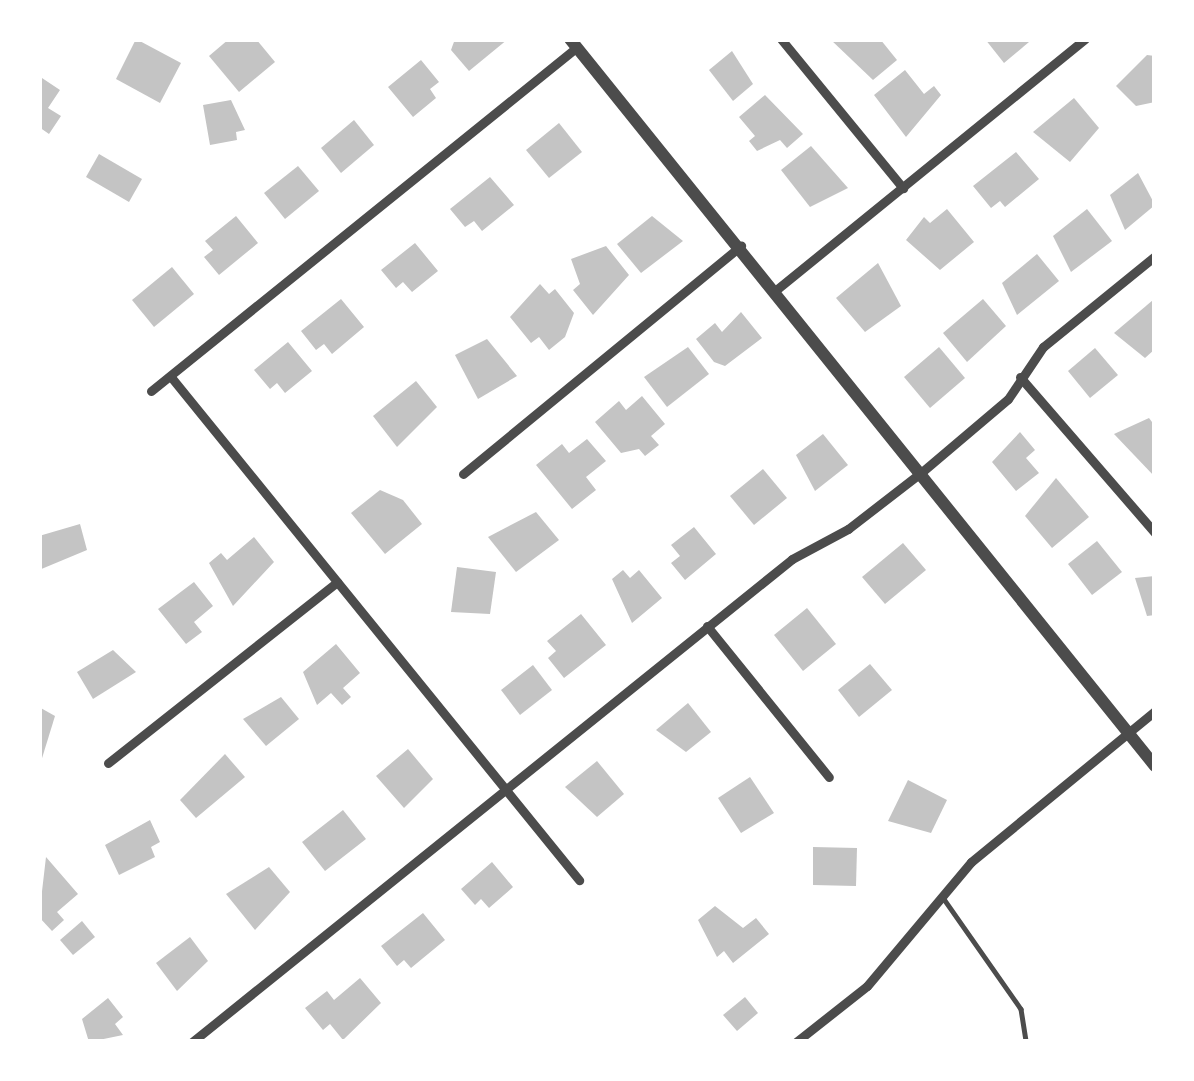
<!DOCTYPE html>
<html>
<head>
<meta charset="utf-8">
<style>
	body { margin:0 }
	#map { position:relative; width:1194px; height:1081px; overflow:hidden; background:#fff; font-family:"Space Grotesk",sans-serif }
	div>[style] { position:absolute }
	.building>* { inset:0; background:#c4c4c4 }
	.service>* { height:4.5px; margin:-2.25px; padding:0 2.25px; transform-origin:2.25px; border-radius:2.25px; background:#4c4c4c }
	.minor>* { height:9px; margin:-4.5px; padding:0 4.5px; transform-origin:4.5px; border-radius:4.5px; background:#4c4c4c }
	.tertiary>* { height:12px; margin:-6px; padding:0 6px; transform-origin:6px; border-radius:6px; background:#4c4c4c }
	span { translate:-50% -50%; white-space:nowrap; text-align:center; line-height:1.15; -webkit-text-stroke:12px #fff; paint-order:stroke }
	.frame { position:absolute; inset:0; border:42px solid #fff; pointer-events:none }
</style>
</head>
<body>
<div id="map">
	<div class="building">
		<div style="clip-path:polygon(136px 39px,181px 63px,160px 103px,116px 79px)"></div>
		<div style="clip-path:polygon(229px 39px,256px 39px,275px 62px,239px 92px,209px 56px)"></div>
		<div style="clip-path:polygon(455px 39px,508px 39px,469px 71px,451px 50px)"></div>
		<div style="clip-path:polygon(830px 39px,880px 39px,897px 60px,873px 80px)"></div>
		<div style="clip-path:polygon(985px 39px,1027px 39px,1029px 42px,1004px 63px)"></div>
		<div style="clip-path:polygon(732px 51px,753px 84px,733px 101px,709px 70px)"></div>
		<div style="clip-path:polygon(1147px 55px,1155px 56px,1155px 102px,1136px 106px,1116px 86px)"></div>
		<div style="clip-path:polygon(421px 60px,439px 82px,430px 89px,436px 98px,413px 117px,388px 87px)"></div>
		<div style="clip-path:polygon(905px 70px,924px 94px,934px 86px,941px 95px,906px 137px,874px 95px)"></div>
		<div style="clip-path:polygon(39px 76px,60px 90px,48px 108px,61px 116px,49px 134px,39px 127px)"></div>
		<div style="clip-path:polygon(765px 95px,803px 134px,787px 148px,780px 140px,757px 151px,749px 141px,755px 136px,739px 117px)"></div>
		<div style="clip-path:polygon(1074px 98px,1099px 128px,1070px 162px,1033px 132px)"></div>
		<div style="clip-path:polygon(231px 100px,245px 130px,236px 132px,237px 140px,210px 145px,203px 105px)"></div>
		<div style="clip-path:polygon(354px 120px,374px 145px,341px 173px,321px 148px)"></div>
		<div style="clip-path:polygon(559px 123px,582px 152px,549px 178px,526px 150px)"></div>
		<div style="clip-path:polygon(811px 146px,848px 188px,810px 207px,781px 170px)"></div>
		<div style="clip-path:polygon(1016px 152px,1039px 179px,1005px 207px,1000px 201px,991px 208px,973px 186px)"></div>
		<div style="clip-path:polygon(99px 154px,142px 179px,129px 202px,86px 177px)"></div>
		<div style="clip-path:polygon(298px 166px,319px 191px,285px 219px,264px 193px)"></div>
		<div style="clip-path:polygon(1138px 173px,1155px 205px,1125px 230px,1110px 195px)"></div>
		<div style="clip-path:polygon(490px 177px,514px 205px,482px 231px,474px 221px,465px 227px,450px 209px)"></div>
		<div style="clip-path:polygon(947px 209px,974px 242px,940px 270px,906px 240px,924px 217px,930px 223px)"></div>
		<div style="clip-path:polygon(1087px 209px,1112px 241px,1071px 272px,1053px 236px)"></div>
		<div style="clip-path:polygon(236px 216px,258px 243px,219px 275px,204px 257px,213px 250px,205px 241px)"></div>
		<div style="clip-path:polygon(652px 216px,683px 241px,641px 273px,617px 244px)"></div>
		<div style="clip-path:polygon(415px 243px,438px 271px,412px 292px,403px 282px,396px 288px,381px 270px)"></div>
		<div style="clip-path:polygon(606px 246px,629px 275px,593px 315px,573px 290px,580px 284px,571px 259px)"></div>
		<div style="clip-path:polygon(1037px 254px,1059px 281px,1017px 315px,1002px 283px)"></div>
		<div style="clip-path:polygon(878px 263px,901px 306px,865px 332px,836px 298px)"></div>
		<div style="clip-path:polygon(172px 267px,194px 294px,154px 327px,132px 300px)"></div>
		<div style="clip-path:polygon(540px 284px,549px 294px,555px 289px,574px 313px,565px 337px,549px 350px,539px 337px,531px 343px,510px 317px)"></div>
		<div style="clip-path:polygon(341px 299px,364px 327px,332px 354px,324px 344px,316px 350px,301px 331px)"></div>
		<div style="clip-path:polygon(983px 299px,1006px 326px,967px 362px,943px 333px)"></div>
		<div style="clip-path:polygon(1153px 300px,1155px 349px,1145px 358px,1114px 333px)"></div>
		<div style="clip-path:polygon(741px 312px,762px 338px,725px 366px,714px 362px,696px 339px,715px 323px,722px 332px)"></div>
		<div style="clip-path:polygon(487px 339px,517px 376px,478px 399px,455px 355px)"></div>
		<div style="clip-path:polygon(288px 342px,312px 371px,285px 393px,277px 383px,270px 389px,254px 370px)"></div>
		<div style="clip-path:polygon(688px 347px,709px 374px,667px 407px,644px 377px)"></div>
		<div style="clip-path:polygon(939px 347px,965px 378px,930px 408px,904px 377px)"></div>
		<div style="clip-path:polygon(1095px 348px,1118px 375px,1090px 398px,1068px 371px)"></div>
		<div style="clip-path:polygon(416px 381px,437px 407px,397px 447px,373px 416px)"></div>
		<div style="clip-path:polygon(642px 396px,665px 424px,651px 436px,659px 445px,645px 456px,639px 449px,621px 453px,595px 422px,619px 401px,626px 410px)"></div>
		<div style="clip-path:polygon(1149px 418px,1155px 426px,1155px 477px,1114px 434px)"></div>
		<div style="clip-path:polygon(1020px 432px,1035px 450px,1026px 458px,1039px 473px,1016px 491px,992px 462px)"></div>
		<div style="clip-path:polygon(823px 434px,848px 465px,815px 491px,796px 455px)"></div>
		<div style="clip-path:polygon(587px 439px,606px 461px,586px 477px,596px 490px,572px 509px,536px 465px,562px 444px,569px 453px)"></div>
		<div style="clip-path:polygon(763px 469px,787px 498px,754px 525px,730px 496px)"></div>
		<div style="clip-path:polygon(1056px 478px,1089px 517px,1052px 548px,1025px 516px)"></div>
		<div style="clip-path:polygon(380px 490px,403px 500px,422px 524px,385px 554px,351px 513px)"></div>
		<div style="clip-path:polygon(536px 512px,559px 540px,516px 572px,488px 537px)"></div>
		<div style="clip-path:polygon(80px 524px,87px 550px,39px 570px,39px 536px)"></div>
		<div style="clip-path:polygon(694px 527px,716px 554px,685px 580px,671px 563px,680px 556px,671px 545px)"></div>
		<div style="clip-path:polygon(254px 537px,274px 562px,233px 606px,209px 563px,221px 553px,227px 560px)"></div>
		<div style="clip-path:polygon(1097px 541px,1122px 572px,1092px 595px,1068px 564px)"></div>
		<div style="clip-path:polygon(903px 543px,926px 570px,885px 604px,862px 577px)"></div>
		<div style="clip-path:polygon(457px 567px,496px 572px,490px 614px,451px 612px)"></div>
		<div style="clip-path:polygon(623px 570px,630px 578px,639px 570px,662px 598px,632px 623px,612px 579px)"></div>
		<div style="clip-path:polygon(1155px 576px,1155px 615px,1147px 616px,1135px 578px)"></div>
		<div style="clip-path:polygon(194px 582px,213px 606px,194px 622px,202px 632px,186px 644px,158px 609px)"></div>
		<div style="clip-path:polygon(807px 608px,836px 644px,803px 671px,774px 635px)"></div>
		<div style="clip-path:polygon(581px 614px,606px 645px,564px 678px,548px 658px,556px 651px,547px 641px)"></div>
		<div style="clip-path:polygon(336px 644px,360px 673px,343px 688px,351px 697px,342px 705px,331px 693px,317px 705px,303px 672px)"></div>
		<div style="clip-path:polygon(113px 650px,136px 672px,93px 699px,77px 672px)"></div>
		<div style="clip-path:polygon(870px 664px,892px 690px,859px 717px,838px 690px)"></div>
		<div style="clip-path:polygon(533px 665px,552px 690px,520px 715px,501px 690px)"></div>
		<div style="clip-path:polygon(281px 697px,299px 719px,266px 746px,243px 719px)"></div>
		<div style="clip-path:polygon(688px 703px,711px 732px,686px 752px,656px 730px)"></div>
		<div style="clip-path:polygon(39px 707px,55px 716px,39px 768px)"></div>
		<div style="clip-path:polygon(408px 749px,433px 779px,404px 808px,376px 776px)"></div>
		<div style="clip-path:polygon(225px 754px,245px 777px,196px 818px,180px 800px)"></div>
		<div style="clip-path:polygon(597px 761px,624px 794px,597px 817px,565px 787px)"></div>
		<div style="clip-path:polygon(750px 777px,774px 813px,741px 833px,718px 798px)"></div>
		<div style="clip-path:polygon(908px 780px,947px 800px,931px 833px,888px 821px)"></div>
		<div style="clip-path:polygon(343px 810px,366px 839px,325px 871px,302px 842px)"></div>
		<div style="clip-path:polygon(150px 820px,160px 842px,151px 847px,155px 857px,119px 875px,105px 845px)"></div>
		<div style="clip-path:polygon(813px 847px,857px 848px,856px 886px,813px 885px)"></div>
		<div style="clip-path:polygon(46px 857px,78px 894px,57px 912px,64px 920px,52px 931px,39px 917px)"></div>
		<div style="clip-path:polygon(492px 862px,513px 887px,489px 908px,481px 899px,475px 905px,461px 889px)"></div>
		<div style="clip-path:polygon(269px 867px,290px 892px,255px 930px,226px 894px)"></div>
		<div style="clip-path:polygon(715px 906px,743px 928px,756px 918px,769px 934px,733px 963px,724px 951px,717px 957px,698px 920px)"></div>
		<div style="clip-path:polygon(423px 913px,445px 940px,411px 968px,404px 960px,397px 966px,381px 946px)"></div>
		<div style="clip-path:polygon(82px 921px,95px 937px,73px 955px,60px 940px)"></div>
		<div style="clip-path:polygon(190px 937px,208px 961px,177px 991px,156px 963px)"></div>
		<div style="clip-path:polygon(360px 978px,381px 1003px,343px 1040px,330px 1024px,323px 1030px,305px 1008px,327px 991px,334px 1000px)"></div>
		<div style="clip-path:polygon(745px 997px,758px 1013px,737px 1031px,723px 1015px)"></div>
		<div style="clip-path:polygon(108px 998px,123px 1017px,115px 1024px,123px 1035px,89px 1042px,82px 1019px)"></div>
	</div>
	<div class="service">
		<div style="left:944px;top:899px;width:134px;rotate:55deg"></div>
		<div style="left:1021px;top:1009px;width:33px;rotate:81deg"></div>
	</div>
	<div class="minor">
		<div style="left:781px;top:39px;width:193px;rotate:50.7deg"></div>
		<div style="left:776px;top:290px;width:398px;rotate:-39.1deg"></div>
		<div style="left:171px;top:377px;width:648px;rotate:50.95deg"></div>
		<div style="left:1020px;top:377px;width:206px;rotate:49.1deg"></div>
		<div style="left:151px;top:391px;width:546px;rotate:-38.91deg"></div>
		<div style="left:463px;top:474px;width:360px;rotate:-39.4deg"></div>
		<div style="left:707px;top:626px;width:194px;rotate:51.1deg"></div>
		<div style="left:108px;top:763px;width:292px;rotate:-38.3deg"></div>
		<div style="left:192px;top:1042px;width:770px;rotate:-38.83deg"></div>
		<div style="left:792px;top:559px;width:64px;rotate:-28.2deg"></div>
		<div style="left:848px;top:529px;width:95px;rotate:-37.7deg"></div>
		<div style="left:923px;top:471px;width:111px;rotate:-40.3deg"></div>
		<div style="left:1008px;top:399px;width:63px;rotate:-56.1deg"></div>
		<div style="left:1043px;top:347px;width:144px;rotate:-39.1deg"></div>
		<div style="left:796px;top:1042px;width:90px;rotate:-38.3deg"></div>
		<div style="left:867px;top:986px;width:162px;rotate:-50deg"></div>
		<div style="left:971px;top:862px;width:238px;rotate:-39.4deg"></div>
	</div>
	<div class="tertiary">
		<div style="left:570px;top:39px;width:933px;rotate:51.18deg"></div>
	</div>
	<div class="frame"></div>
</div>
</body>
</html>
